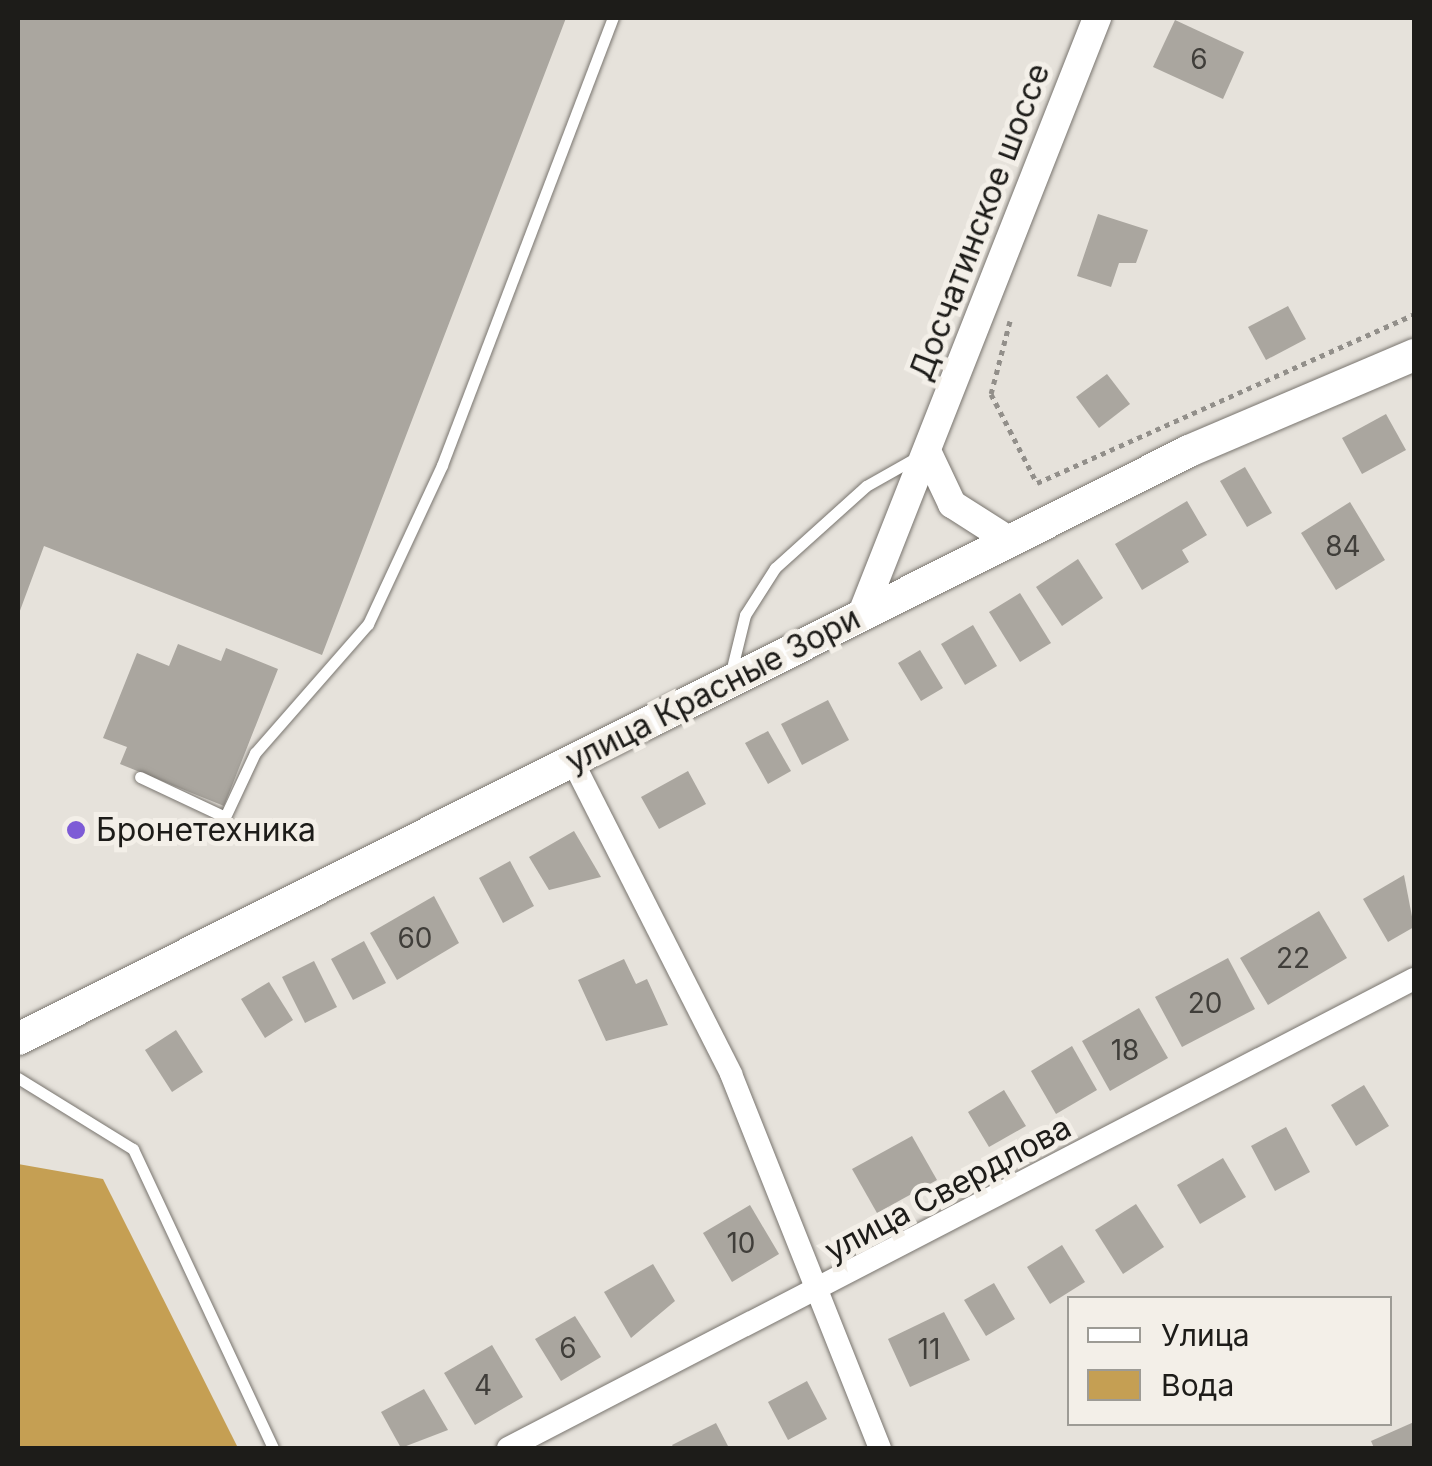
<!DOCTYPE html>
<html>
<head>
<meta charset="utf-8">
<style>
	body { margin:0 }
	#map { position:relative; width:1432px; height:1466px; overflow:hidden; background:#e6e2db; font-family:Inter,sans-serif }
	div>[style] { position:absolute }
	.water>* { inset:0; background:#c59f53 }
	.building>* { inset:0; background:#aaa69f }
	.path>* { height:5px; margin-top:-2.5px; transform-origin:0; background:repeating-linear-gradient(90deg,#928f8a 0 5px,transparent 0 10px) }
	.roads { filter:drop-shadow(0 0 2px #79756f) drop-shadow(0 0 2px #79756f) }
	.service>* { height:11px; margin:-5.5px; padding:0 5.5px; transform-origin:5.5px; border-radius:5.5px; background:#fff }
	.minor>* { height:22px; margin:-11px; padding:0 11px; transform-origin:11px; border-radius:11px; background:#fff }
	.tertiary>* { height:28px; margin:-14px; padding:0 14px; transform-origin:14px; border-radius:14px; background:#fff }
	.secondary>* { height:32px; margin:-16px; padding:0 16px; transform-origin:16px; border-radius:16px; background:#fff }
	.dots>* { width:28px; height:28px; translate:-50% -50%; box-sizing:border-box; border:5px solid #f3efe8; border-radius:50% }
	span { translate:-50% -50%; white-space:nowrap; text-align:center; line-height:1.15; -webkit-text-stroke:10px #f3efe8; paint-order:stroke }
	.number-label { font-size:28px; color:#403e3a }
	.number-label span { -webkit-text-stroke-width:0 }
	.street-label { font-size:32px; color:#1d1c19 }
	.poi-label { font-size:32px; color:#1d1c19 }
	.left { translate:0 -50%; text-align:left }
	.frame { position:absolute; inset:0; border:20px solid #1d1c19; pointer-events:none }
	.legend { position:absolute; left:1067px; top:1296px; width:325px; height:130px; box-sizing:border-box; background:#f3efe8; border:2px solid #9d9b95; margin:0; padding:12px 18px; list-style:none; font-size:30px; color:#1d1c19 }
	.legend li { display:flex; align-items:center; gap:20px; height:50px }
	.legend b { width:50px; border:2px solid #9d9b95 }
</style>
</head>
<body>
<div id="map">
	<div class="water">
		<div style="clip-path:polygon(18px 1164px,103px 1179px,238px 1448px,18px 1448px)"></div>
	</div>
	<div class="building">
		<div style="clip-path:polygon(18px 18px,566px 18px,322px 655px,44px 546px,18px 616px)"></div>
		<div style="clip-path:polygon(1175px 20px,1244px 52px,1223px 99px,1153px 67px)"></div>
		<div style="clip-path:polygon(1098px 214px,1148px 230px,1136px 263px,1119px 263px,1111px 287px,1077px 276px)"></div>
		<div style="clip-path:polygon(1288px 306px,1306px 339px,1266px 360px,1248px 327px)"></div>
		<div style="clip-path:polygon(1107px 374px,1130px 404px,1099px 428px,1076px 397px)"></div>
		<div style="clip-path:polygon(1386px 414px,1406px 450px,1362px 474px,1342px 438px)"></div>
		<div style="clip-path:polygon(1245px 467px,1272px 513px,1247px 527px,1220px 481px)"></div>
		<div style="clip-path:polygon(1187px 501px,1207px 535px,1182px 550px,1189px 562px,1142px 590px,1115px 544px)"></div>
		<div style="clip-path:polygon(1350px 502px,1385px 560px,1336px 590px,1301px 533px)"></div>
		<div style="clip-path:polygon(1078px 559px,1103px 598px,1062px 626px,1036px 587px)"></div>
		<div style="clip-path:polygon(1020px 593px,1051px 643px,1020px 662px,989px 612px)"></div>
		<div style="clip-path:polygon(973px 625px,997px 666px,965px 685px,941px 644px)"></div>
		<div style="clip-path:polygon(178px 644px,221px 661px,226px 648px,278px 669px,224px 806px,120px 764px,127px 747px,103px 738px,137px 653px,169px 666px)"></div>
		<div style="clip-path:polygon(920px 650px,943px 688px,921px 701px,898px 663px)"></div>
		<div style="clip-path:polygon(828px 700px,849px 740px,802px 765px,781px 724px)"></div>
		<div style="clip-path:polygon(768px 731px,791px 771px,768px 784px,745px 743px)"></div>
		<div style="clip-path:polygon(688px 771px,706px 804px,659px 829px,641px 797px)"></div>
		<div style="clip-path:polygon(574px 831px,601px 877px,549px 890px,529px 857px)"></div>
		<div style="clip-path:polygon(510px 861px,534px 906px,503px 923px,479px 878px)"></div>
		<div style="clip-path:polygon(1404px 875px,1414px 927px,1388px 942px,1363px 899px)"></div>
		<div style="clip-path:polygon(434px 896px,459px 943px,397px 980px,370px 933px)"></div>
		<div style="clip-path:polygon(1319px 911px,1347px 958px,1268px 1005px,1240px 958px)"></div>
		<div style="clip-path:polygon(364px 941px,386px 983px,353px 1000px,331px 959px)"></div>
		<div style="clip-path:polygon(1228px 958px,1255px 1009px,1182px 1047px,1155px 997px)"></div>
		<div style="clip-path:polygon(624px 959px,636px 984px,647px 979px,668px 1025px,606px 1041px,578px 980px)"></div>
		<div style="clip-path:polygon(314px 961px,337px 1007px,305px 1023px,282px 977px)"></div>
		<div style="clip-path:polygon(269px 982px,293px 1020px,265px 1038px,241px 999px)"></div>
		<div style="clip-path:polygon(1139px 1008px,1168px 1058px,1110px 1091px,1082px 1041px)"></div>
		<div style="clip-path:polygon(176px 1030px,203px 1072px,172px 1092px,145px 1050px)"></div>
		<div style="clip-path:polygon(1072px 1046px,1097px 1090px,1056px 1114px,1031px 1071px)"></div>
		<div style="clip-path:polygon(1364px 1085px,1389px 1126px,1356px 1146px,1331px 1105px)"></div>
		<div style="clip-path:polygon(1004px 1090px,1026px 1126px,989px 1147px,968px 1112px)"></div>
		<div style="clip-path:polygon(1286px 1127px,1310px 1172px,1275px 1191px,1251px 1146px)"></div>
		<div style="clip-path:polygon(912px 1136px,937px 1180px,877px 1213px,852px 1169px)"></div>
		<div style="clip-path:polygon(1223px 1158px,1246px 1197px,1200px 1224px,1177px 1185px)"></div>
		<div style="clip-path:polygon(1136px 1204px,1164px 1247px,1123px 1274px,1095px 1230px)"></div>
		<div style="clip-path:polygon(750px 1205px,779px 1254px,732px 1282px,703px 1233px)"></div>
		<div style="clip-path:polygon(1062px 1245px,1085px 1282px,1050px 1304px,1027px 1267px)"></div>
		<div style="clip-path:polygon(653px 1264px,675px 1301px,631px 1338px,604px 1292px)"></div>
		<div style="clip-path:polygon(994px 1283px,1015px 1319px,986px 1336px,964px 1300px)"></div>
		<div style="clip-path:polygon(944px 1312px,970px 1360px,910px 1387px,888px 1339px)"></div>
		<div style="clip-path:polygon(575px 1316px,601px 1357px,561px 1381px,535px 1339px)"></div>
		<div style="clip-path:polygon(492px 1345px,523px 1397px,475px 1425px,444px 1373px)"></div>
		<div style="clip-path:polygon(807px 1381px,827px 1419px,788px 1440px,768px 1402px)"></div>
		<div style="clip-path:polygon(424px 1389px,448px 1430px,401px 1448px,381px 1412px)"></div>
		<div style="clip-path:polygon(1414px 1422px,1414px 1448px,1374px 1448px,1371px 1441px)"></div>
		<div style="clip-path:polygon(716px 1423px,729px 1448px,674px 1448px,672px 1445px)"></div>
	</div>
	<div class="path">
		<div style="left:1010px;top:321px;width:75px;rotate:104.6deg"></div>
		<div style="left:991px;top:394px;width:100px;rotate:62.7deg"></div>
		<div style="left:1037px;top:483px;width:413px;rotate:-24.1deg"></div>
	</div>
	<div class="roads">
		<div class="service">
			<div style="left:730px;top:676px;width:63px;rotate:-76.2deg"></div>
			<div style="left:745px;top:615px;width:56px;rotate:-57.4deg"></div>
			<div style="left:775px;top:568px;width:122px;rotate:-42deg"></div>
			<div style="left:866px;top:486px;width:61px;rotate:-29.5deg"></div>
			<div style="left:140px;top:777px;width:94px;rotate:25.2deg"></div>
			<div style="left:225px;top:817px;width:71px;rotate:-64.9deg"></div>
			<div style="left:255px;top:753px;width:171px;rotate:-48.8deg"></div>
			<div style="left:368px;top:624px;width:175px;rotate:-65deg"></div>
			<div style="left:442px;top:465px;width:479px;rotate:-69.1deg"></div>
			<div style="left:18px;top:1078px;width:135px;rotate:31.7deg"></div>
			<div style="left:133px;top:1149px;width:330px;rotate:64.9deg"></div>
		</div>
		<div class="minor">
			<div style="left:572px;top:760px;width:352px;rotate:63.1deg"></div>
			<div style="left:731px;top:1074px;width:403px;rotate:68.3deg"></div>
			<div style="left:508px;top:1448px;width:1020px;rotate:-27.37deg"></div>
		</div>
		<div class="tertiary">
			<div style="left:927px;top:451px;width:59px;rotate:64.7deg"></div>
			<div style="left:952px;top:504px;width:69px;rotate:32.5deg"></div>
			<div style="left:861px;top:616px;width:643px;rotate:-68.46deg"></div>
		</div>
		<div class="secondary">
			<div style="left:18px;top:1039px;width:1310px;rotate:-26.66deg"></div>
			<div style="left:1189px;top:451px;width:245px;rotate:-23.1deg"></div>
		</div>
	</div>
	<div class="dots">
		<div style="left:76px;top:830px;background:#7d5bd6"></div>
	</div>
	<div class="number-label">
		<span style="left:1199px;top:59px">6</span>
		<span style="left:1343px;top:546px">84</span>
		<span style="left:415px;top:938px">60</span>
		<span style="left:1293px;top:958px">22</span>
		<span style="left:1205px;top:1003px">20</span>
		<span style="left:1125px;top:1050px">18</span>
		<span style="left:741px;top:1243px">10</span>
		<span style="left:568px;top:1348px">6</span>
		<span style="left:929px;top:1349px">11</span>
		<span style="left:483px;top:1385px">4</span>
	</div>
	<div class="street-label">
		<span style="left:980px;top:222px;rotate:-69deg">Досчатинское шоссе</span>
		<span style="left:713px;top:690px;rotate:-27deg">улица Красные Зори</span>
		<span style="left:948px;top:1189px;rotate:-28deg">улица Свердлова</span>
	</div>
	<div class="poi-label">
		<span class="left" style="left:96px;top:830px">Бронетехника</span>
	</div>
	<div class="frame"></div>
	<ul class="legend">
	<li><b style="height:12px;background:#fff"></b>Улица</li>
	<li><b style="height:28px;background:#c59f53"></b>Вода</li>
	</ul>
</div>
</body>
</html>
